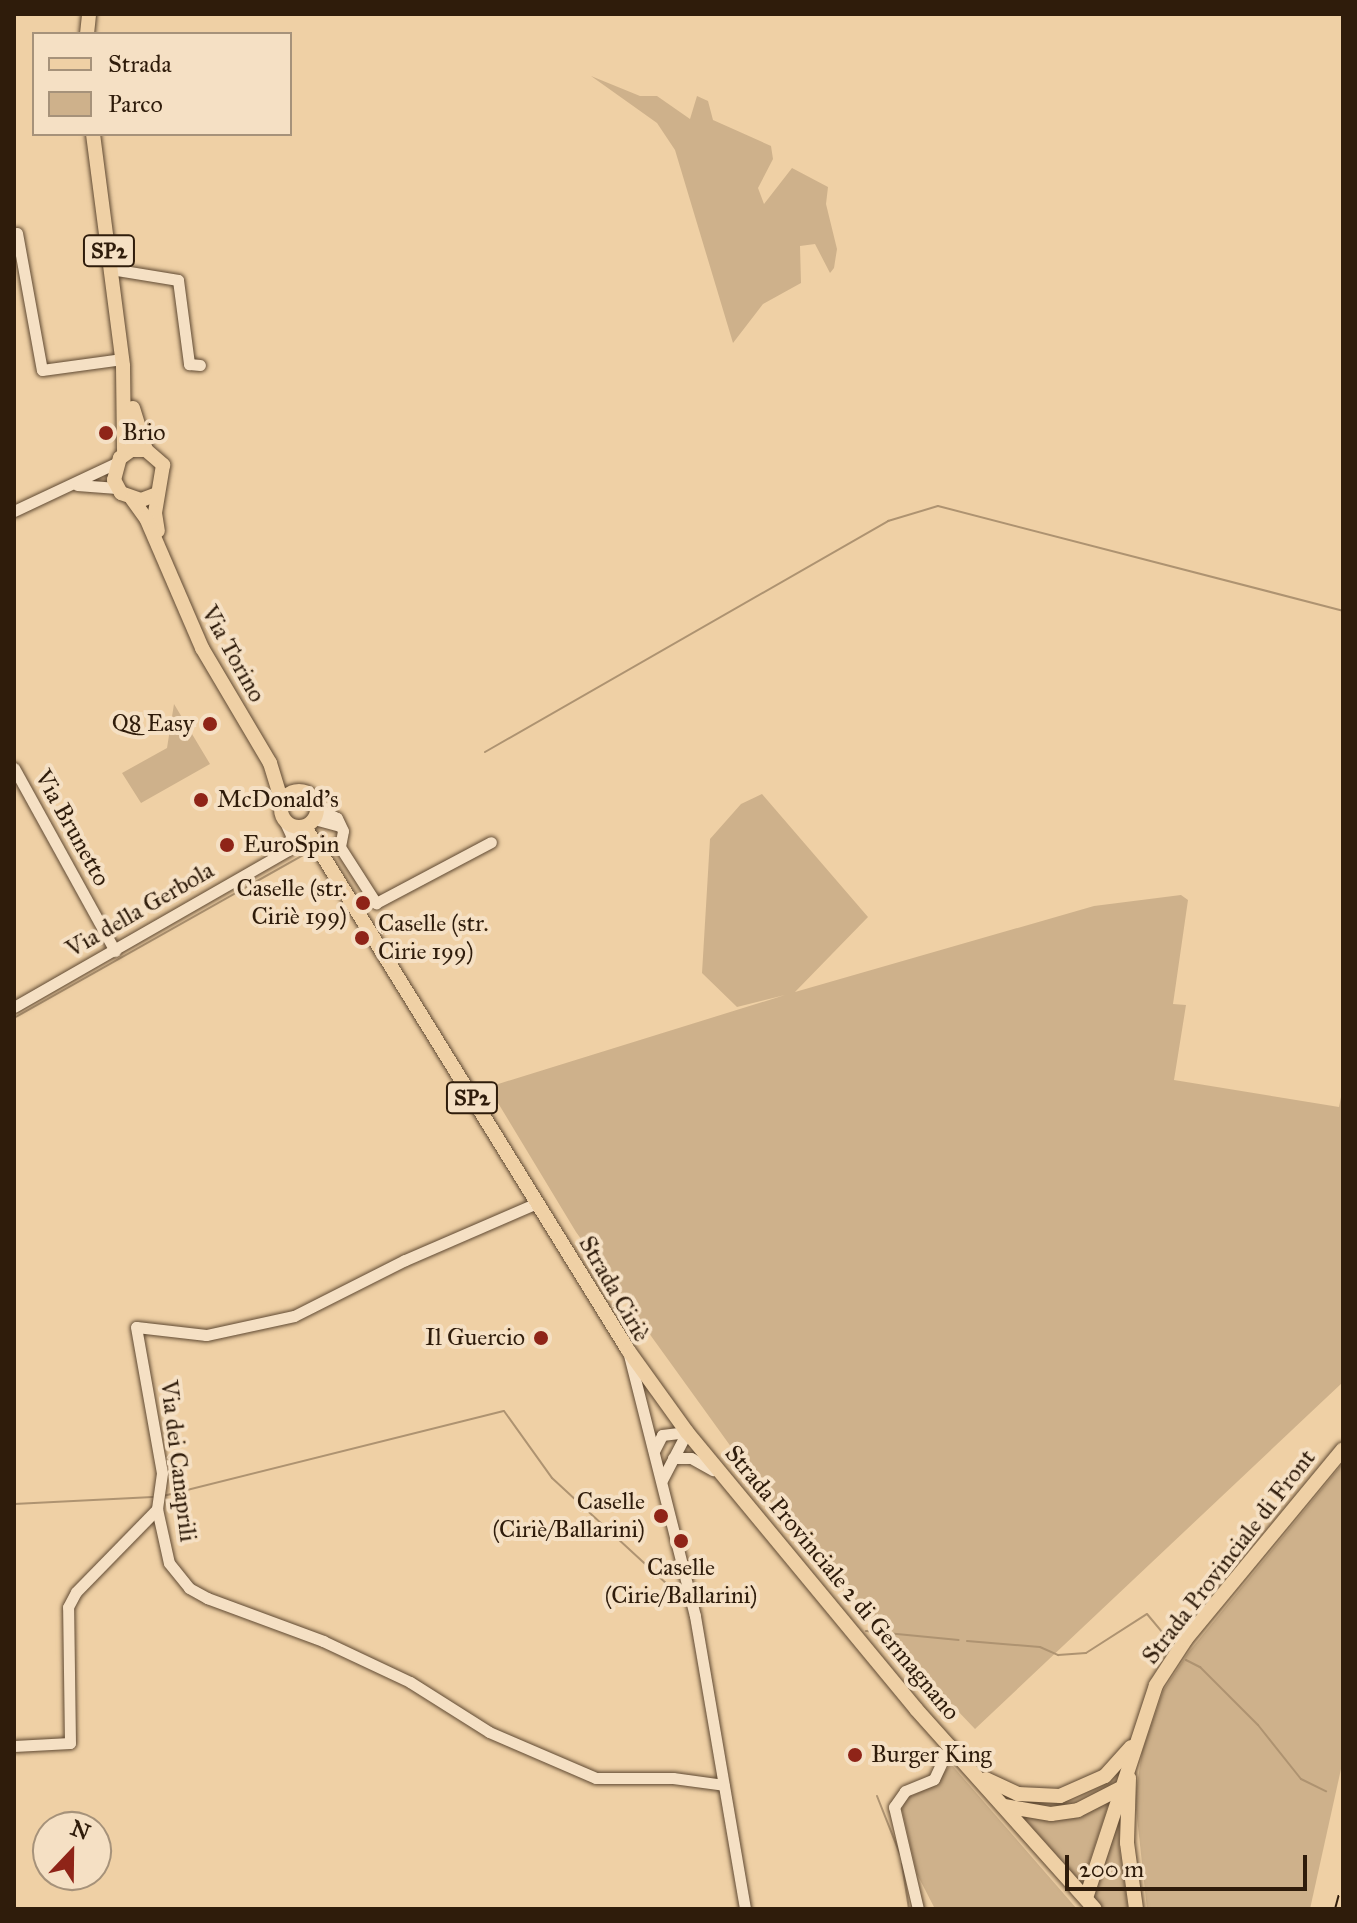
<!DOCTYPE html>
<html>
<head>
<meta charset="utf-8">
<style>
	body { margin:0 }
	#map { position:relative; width:1357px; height:1923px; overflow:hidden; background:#efd0a5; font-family:"IM FELL Great Primer",serif }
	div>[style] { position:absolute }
	.green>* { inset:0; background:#ceb18b }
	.stream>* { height:2px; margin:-1px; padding:0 1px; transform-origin:1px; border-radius:1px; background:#ae9371 }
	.roads { filter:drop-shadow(0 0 2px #5f4932) drop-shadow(0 0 2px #5f4932) }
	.minor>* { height:11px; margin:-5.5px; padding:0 5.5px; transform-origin:5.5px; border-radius:5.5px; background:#f5e0c4 }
	.major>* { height:14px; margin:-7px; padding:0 7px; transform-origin:7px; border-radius:7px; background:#efd0a5 }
	.major>.ring { margin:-7px; padding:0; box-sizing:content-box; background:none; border:14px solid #efd0a5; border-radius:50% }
	.rail>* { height:2px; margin-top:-1px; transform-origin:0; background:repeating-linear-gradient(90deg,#2f1c0b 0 14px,transparent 0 28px) }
	.dots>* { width:22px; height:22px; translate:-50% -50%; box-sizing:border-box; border:4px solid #f5e0c4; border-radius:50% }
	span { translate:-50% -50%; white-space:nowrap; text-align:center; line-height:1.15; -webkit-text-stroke:8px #f5e0c4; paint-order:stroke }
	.shield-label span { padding:2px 6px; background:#f5e0c4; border:2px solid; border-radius:6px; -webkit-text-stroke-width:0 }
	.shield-label { font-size:22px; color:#2f1c0b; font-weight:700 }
	.poi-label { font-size:24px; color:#2f1c0b }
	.left { translate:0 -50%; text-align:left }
	.right { translate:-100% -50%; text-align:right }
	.street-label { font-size:24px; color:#2f1c0b }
	.frame { position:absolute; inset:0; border:16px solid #2f1c0b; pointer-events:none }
	.legend { position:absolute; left:32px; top:32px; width:260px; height:104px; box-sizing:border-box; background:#f5e0c4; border:2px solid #a6927a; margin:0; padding:10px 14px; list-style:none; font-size:24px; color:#2f1c0b }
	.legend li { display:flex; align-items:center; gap:16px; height:40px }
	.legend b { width:40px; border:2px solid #a6927a }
	.north { position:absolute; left:32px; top:1811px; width:80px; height:80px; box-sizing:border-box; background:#f5e0c4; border:2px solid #a6927a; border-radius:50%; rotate:22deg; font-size:22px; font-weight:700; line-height:32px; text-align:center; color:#2f1c0b }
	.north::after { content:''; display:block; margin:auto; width:28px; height:36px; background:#8f2418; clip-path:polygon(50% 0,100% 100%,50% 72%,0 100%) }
	.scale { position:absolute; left:1065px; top:1855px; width:242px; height:36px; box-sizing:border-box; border:4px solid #2f1c0b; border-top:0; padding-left:10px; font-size:24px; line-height:28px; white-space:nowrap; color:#2f1c0b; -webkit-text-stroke:6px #f5e0c4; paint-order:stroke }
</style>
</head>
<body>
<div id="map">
	<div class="green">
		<div style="clip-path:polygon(591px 76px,640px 96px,657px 96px,690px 119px,697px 96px,708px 101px,713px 120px,771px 146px,773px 159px,758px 188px,764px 204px,792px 168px,828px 187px,826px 204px,837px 249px,834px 268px,830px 273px,815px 244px,800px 246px,801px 283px,763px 304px,733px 343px,675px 150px,657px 123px)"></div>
		<div style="clip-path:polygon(174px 704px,210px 764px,141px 803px,122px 773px,167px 748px)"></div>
		<div style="clip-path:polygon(762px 794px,868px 917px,795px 992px,1094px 906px,1181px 895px,1188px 900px,1173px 1004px,1186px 1005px,1174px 1080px,1339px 1107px,1343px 1087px,1343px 1382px,975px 1729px,809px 1555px,576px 1232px,495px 1098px,495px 1085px,785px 995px,737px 1007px,702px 973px,710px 839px,741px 804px)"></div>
		<div style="clip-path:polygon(1343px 1463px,1343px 1760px,1310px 1909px,1147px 1909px,1135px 1799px,1142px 1752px,1163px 1691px,1188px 1653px)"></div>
		<div style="clip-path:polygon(951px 1764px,1077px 1909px,935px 1909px,917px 1874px,902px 1810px,905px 1799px,933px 1786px)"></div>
		<div style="clip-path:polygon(1110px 1800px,1082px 1884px,1022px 1816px)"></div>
		<div style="clip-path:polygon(1120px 1803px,1119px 1845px,1128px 1909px,1102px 1909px,1091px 1896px)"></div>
	</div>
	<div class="stream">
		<div style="left:485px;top:752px;width:465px;rotate:-29.8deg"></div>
		<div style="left:888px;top:521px;width:52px;rotate:-16.7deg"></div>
		<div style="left:938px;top:506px;width:418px;rotate:14.5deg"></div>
		<div style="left:14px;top:1018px;width:342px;rotate:-29.4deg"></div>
		<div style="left:163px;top:1496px;width:351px;rotate:-14deg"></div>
		<div style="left:504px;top:1411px;width:82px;rotate:54.4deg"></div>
		<div style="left:552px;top:1478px;width:177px;rotate:42.7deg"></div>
		<div style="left:14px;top:1504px;width:139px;rotate:-2.9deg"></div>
		<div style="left:866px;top:1631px;width:93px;rotate:5.5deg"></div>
		<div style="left:967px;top:1641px;width:73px;rotate:4.7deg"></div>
		<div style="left:1040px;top:1647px;width:20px;rotate:24deg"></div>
		<div style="left:1058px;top:1655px;width:28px;rotate:-4deg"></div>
		<div style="left:1086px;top:1653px;width:72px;rotate:-32.6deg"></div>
		<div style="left:1147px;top:1614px;width:35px;rotate:50deg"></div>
		<div style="left:1186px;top:1660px;width:16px;rotate:27deg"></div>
		<div style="left:1200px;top:1667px;width:82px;rotate:45deg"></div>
		<div style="left:1258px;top:1725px;width:69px;rotate:51.5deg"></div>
		<div style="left:1301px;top:1779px;width:28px;rotate:26deg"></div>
		<div style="left:877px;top:1796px;width:62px;rotate:68.4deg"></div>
		<div style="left:902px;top:1864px;width:46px;rotate:81.2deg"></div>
	</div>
	<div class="roads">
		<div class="minor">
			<div style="left:17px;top:233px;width:139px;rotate:79.7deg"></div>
			<div style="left:42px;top:370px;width:81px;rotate:-7.8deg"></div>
			<div style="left:111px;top:269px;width:68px;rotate:9.3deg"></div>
			<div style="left:178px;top:280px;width:85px;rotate:82.5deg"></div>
			<div style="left:189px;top:364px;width:11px;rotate:5deg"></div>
			<div style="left:77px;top:485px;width:40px;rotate:4.3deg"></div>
			<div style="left:14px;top:511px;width:113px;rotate:-25.2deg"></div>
			<div style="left:14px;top:768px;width:209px;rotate:61.1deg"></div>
			<div style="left:317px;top:808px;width:22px;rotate:27deg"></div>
			<div style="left:337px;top:818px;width:14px;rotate:65deg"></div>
			<div style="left:343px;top:831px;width:16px;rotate:101deg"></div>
			<div style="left:340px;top:847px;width:67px;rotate:57.3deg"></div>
			<div style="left:376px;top:903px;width:130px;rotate:-27.9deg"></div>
			<div style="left:314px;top:819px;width:24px;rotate:15deg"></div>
			<div style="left:284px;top:820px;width:17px;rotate:65deg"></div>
			<div style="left:291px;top:835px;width:11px;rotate:95deg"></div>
			<div style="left:14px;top:1007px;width:316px;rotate:-29.8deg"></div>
			<div style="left:288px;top:850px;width:25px;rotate:-63deg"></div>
			<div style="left:537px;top:1203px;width:144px;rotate:156.6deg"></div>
			<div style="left:405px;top:1260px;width:124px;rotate:153.2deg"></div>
			<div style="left:294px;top:1316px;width:90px;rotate:167.8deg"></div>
			<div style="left:206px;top:1335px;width:70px;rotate:-173.5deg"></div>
			<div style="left:136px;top:1327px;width:148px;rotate:79.9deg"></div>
			<div style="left:162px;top:1473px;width:36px;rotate:98deg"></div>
			<div style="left:157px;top:1509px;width:55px;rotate:77.5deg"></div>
			<div style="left:169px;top:1563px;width:32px;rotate:51deg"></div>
			<div style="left:189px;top:1588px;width:21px;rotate:29deg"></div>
			<div style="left:207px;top:1598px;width:124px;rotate:20.3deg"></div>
			<div style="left:323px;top:1641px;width:96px;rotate:25.2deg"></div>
			<div style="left:410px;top:1682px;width:93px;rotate:32.3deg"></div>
			<div style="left:489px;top:1732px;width:116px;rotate:23.3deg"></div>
			<div style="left:596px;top:1778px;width:77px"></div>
			<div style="left:673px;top:1778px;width:51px;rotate:7.8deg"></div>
			<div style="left:629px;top:1355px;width:269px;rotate:75.8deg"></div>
			<div style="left:695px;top:1616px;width:297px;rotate:80.3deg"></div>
			<div style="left:654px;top:1451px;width:18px;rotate:-63deg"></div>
			<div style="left:662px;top:1435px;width:25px;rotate:-7deg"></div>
			<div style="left:687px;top:1432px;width:54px;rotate:117.5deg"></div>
			<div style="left:673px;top:1458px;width:18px"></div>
			<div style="left:691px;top:1458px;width:25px;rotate:29deg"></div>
			<div style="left:14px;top:1746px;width:56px;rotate:-3.1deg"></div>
			<div style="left:70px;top:1743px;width:136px;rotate:-90.8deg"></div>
			<div style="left:68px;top:1607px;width:17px;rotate:-62deg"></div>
			<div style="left:76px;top:1592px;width:116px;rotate:-45.7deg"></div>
			<div style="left:918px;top:1909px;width:105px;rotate:-103.2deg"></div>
			<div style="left:894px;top:1807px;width:19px;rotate:-55deg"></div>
			<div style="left:905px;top:1791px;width:31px;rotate:-22deg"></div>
			<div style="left:934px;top:1779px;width:38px;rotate:-65deg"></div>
		</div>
		<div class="major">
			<div style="left:87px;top:34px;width:20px;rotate:-84deg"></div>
			<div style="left:93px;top:134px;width:234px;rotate:82.6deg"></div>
			<div style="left:123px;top:366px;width:88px;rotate:89.3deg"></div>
			<div style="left:133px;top:408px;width:44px;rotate:72.8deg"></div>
			<div style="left:157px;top:494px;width:17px;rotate:159deg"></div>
			<div style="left:141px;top:500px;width:21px;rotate:-161deg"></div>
			<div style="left:121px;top:493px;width:15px;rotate:-118deg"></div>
			<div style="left:114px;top:480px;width:23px;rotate:-75deg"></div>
			<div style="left:120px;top:458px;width:14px;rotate:-36deg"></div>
			<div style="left:131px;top:450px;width:15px"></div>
			<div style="left:146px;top:450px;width:23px;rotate:41deg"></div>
			<div style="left:163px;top:465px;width:49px;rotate:99.5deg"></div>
			<div style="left:155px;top:513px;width:18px;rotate:81deg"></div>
			<div style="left:132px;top:499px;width:24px;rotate:54deg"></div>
			<div style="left:146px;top:518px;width:142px;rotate:66.7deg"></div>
			<div style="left:202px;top:648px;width:134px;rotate:59.4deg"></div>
			<div style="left:270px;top:763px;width:41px;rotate:72.9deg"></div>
			<div class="ring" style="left:281px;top:791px;width:22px;height:22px"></div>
			<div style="left:305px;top:827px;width:615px;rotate:58.3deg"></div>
			<div style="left:628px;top:1350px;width:101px;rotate:54.3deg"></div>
			<div style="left:687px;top:1432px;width:359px;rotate:50.4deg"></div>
			<div style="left:916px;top:1709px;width:268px;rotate:48.2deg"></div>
			<div style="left:1129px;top:1778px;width:65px;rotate:91.8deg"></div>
			<div style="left:1127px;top:1843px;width:67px;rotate:82.2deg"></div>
			<div style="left:986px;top:1779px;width:35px;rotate:25deg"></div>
			<div style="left:1018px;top:1794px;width:42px;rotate:2.7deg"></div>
			<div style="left:1060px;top:1796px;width:49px;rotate:-24deg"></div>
			<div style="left:1105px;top:1776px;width:39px;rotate:-48deg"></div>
			<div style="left:1004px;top:1806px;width:48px;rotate:9.7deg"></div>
			<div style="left:1051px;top:1814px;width:27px;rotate:-8deg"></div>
			<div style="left:1078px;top:1810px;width:46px;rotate:-27.1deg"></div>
			<div style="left:1086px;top:1898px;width:224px;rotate:-71.8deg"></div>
			<div style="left:1156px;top:1685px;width:55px;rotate:-56.9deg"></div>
			<div style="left:1186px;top:1639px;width:246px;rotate:-50.4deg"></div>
		</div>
	</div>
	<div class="rail">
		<div style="left:1335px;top:1909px;width:31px;rotate:-75deg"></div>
	</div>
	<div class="dots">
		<div style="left:106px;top:433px;background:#8f2418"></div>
		<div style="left:210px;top:724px;background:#8f2418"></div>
		<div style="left:201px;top:800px;background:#8f2418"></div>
		<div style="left:227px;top:845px;background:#8f2418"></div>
		<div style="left:363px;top:903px;background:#8f2418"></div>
		<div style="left:362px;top:938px;background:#8f2418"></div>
		<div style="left:541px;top:1338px;background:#8f2418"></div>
		<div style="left:661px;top:1516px;background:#8f2418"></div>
		<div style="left:681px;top:1541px;background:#8f2418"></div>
		<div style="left:855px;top:1755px;background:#8f2418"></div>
	</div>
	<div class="shield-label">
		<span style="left:109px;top:251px">SP2</span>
		<span style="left:472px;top:1098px">SP2</span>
	</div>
	<div class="poi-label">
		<span class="left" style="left:122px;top:433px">Brio</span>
		<span class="right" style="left:194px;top:724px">Q8 Easy</span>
		<span class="left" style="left:217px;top:800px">McDonald's</span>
		<span class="left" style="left:243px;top:845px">EuroSpin</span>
		<span class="right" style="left:347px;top:903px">Caselle (str.<br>Ciriè 199)</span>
		<span class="left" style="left:378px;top:938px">Caselle (str.<br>Cirie 199)</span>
		<span class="right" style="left:525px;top:1338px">Il Guercio</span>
		<span class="right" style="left:645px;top:1516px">Caselle<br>(Ciriè/Ballarini)</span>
		<span style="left:681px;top:1582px">Caselle<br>(Cirie/Ballarini)</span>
		<span class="left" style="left:871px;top:1755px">Burger King</span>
	</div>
	<div class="street-label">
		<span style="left:233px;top:654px;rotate:61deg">Via Torino</span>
		<span style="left:72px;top:828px;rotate:61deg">Via Brunetto</span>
		<span style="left:140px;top:910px;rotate:-30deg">Via della Gerbola</span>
		<span style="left:614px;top:1289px;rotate:60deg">Strada Ciriè</span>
		<span style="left:178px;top:1461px;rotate:83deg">Via dei Canaprili</span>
		<span style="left:1229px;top:1557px;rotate:-52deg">Strada Provinciale di Front</span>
		<span style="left:842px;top:1583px;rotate:50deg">Strada Provinciale 2 di Germagnano</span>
	</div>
	<div class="frame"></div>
	<ul class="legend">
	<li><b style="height:10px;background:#efd0a5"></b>Strada</li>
	<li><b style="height:22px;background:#ceb18b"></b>Parco</li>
	</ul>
	<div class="north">N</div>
	<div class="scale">200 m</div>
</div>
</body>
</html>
